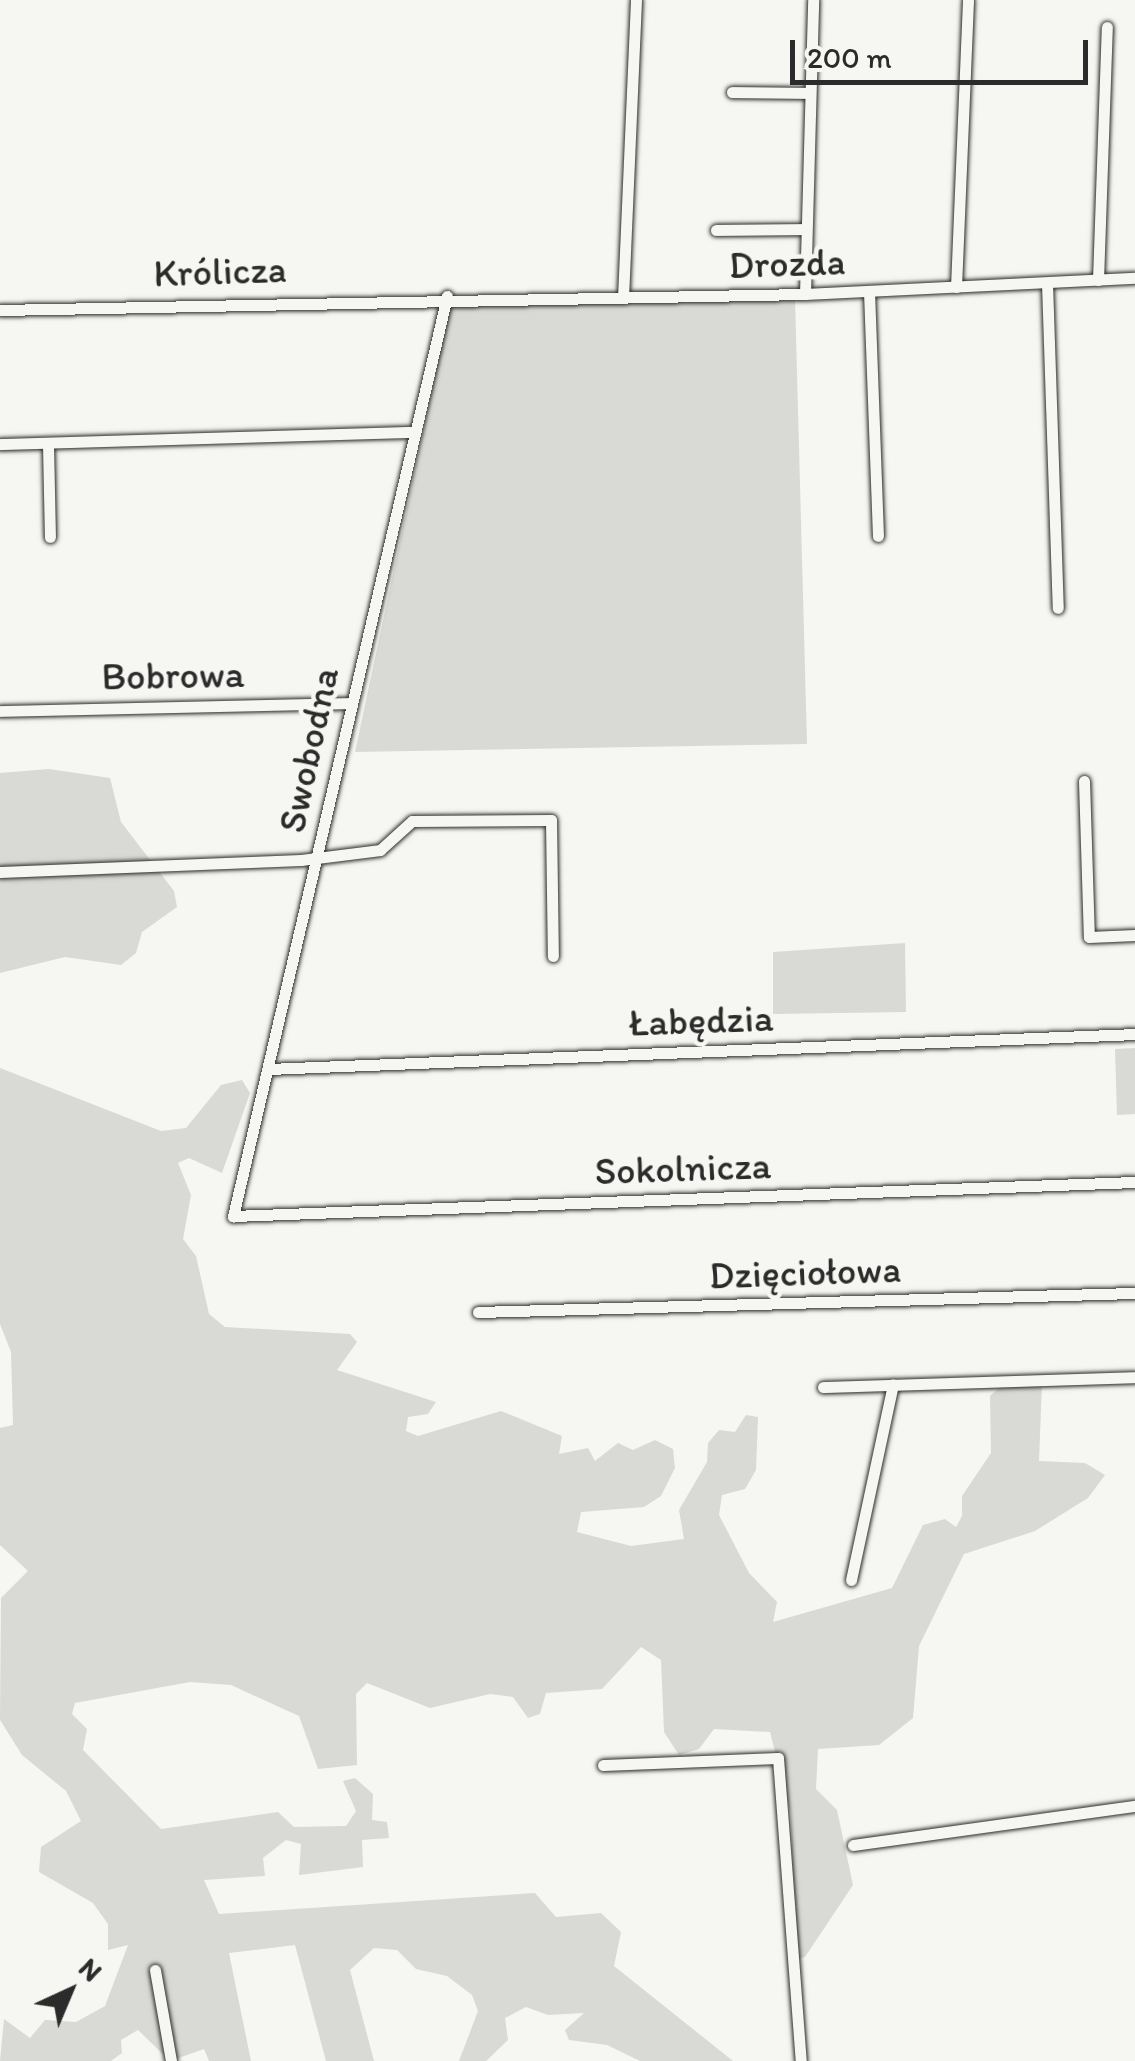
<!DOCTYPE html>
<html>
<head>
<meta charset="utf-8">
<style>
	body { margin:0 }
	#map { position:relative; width:1135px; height:2061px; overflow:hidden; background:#f6f6f2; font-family:Itim,sans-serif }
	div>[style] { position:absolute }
	.green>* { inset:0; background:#d9d9d5 }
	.roads { filter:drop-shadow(0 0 2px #2b2b2b) drop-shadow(0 0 2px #2b2b2b) }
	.street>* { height:11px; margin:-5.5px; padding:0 5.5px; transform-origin:5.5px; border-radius:5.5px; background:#f6f6f2 }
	span { translate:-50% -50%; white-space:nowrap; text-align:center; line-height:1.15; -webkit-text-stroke:9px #f6f6f2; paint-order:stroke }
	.street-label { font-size:38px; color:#2b2b2b }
	.north { position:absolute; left:20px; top:1941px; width:100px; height:100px; -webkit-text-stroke:8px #f6f6f2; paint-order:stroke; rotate:44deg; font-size:28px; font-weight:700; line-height:40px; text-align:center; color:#2b2b2b }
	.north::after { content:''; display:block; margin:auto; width:35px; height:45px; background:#2b2b2b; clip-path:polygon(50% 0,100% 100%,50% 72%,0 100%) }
	.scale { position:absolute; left:790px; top:40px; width:298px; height:45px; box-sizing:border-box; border:5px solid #2b2b2b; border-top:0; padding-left:12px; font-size:30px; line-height:35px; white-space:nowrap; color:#2b2b2b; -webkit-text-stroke:8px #f6f6f2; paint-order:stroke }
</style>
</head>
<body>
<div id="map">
	<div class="green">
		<div style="clip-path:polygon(795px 299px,807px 744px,355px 752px,450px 306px)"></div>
		<div style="clip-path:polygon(49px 769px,110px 778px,121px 822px,174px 891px,177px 907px,142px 932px,136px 953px,121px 965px,65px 957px,0 973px,0 773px)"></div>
		<div style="clip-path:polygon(905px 943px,906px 1012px,773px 1014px,773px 952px)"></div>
		<div style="clip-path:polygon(1135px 1048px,1135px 1114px,1117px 1115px,1115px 1049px)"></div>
		<div style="clip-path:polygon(0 1068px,161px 1131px,186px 1128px,221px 1085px,242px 1080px,250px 1093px,222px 1173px,189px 1158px,178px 1163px,191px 1195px,183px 1239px,196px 1256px,209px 1314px,225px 1327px,350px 1334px,357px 1342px,337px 1370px,436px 1402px,428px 1414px,408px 1417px,406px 1431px,418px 1436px,501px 1411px,562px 1436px,559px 1454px,588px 1448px,595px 1461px,618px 1443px,633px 1450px,655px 1440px,673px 1449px,675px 1468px,661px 1496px,644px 1507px,581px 1512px,577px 1532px,631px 1546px,684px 1539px,679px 1510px,707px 1462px,708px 1443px,719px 1430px,735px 1432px,746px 1415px,758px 1417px,756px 1470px,745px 1489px,722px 1495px,719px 1515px,749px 1573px,777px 1602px,773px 1622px,892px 1588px,923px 1525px,945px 1519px,956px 1527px,962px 1516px,962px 1496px,991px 1453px,990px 1396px,1004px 1383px,1042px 1383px,1039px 1461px,1085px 1463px,1105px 1475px,1088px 1498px,1035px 1531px,964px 1554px,919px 1646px,913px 1718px,879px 1745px,818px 1749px,816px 1789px,837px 1810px,853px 1885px,805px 1957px,795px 1960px,791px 1814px,770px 1732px,714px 1729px,699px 1749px,679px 1755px,664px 1732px,661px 1660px,641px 1647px,602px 1689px,546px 1693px,540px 1714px,528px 1718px,513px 1697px,490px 1694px,430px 1708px,367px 1683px,356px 1694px,357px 1765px,318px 1769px,299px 1716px,231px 1685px,190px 1682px,75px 1703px,72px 1714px,87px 1729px,83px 1750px,161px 1829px,278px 1812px,294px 1827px,346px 1826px,356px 1811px,343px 1781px,355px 1778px,373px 1794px,372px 1820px,387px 1822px,389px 1838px,362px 1840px,363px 1867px,299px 1875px,301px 1844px,286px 1840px,263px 1858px,265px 1876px,204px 1880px,219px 1914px,535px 1893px,556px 1917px,601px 1913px,621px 1932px,614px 1966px,733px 2061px,640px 2061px,607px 2045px,569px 2040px,565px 2030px,584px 2013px,548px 2015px,526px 2007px,505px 2018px,508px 2040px,486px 2061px,459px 2061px,478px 2011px,472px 1995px,447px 1976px,416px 1969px,397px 1950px,374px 1948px,350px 1970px,374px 2061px,326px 2061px,295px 1945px,229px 1953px,251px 2061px,209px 2061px,204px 2049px,170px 2061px,138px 2030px,121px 2040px,122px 2053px,111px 2061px,0 2061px,4px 2019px,30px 2038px,45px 2020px,76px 2022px,105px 2006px,128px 1945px,108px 1950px,108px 1924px,93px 1903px,39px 1872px,41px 1847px,81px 1821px,66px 1791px,22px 1755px,0 1720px,1px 1598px,28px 1571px,0 1545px,0 1428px,13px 1425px,11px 1352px,0 1324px)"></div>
	</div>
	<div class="roads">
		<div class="street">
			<div style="left:732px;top:92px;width:78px;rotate:0.7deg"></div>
			<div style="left:716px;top:230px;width:90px;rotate:-0.6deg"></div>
			<div style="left:1098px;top:280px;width:253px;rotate:-88deg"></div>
			<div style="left:1047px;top:283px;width:325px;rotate:88.1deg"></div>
			<div style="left:956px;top:287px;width:287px;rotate:-87.6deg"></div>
			<div style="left:869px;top:291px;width:245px;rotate:87.9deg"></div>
			<div style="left:805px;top:294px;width:294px;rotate:-88.4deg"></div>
			<div style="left:447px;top:296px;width:945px;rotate:103.09deg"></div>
			<div style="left:233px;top:1216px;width:903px;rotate:-2.16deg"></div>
			<div style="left:623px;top:298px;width:298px;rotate:-87.5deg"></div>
			<div style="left:0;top:310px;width:805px;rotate:-1.14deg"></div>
			<div style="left:805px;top:294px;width:330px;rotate:-2.8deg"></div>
			<div style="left:0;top:444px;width:410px;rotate:-1.7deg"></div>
			<div style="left:48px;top:444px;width:93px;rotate:88.8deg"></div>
			<div style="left:0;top:711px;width:348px;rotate:-1.3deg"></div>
			<div style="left:1084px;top:781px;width:156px;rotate:88.2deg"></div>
			<div style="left:1089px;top:937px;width:46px;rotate:-2.5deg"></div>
			<div style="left:0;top:872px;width:301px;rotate:-2.3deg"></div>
			<div style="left:301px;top:860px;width:80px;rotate:-7.2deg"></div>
			<div style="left:380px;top:850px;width:43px;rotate:-42.2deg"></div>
			<div style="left:412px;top:821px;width:139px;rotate:-0.4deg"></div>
			<div style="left:551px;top:820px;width:136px;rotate:89.2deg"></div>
			<div style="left:268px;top:1069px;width:868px;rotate:-2.31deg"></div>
			<div style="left:478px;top:1312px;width:657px;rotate:-1.66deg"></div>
			<div style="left:823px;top:1387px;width:312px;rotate:-1.8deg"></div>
			<div style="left:851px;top:1580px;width:200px;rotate:-77.9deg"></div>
			<div style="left:603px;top:1765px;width:175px;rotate:-2.3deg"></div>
			<div style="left:778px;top:1758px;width:304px;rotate:85.7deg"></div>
			<div style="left:853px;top:1845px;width:285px;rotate:-7.9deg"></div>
			<div style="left:155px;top:1970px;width:92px;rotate:80deg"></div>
		</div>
	</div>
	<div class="street-label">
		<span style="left:787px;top:264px;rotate:-2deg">Drozda</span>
		<span style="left:220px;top:272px;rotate:-2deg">Królicza</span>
		<span style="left:173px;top:676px;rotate:-1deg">Bobrowa</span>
		<span style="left:309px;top:750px;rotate:-78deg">Swobodna</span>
		<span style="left:701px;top:1021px;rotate:-2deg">Łabędzia</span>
		<span style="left:683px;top:1169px;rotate:-2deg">Sokolnicza</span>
		<span style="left:805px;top:1273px;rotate:-2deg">Dzięciołowa</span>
	</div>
	<div class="north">N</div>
	<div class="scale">200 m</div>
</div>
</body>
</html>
